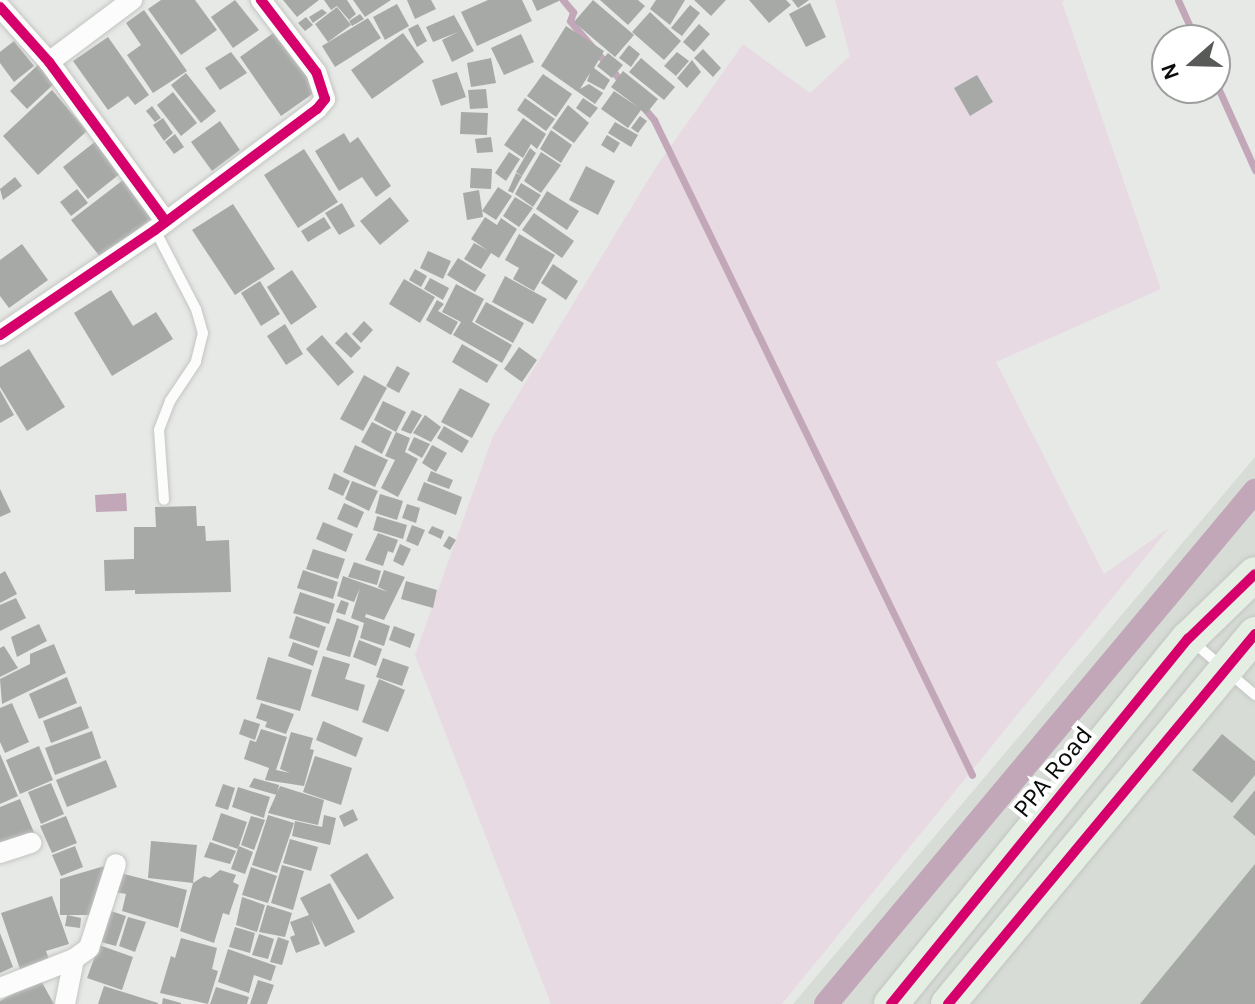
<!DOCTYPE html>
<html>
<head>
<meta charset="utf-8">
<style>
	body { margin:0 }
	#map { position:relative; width:1255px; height:1004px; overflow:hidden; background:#e7e9e6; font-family:Karla,sans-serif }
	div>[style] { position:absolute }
	.built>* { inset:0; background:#d7ddd6 }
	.green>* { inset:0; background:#e8dae2 }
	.water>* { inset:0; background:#c2a7b8 }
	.stream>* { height:7px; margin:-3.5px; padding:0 3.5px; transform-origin:3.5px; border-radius:3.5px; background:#c2a7b8 }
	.canal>* { height:24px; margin:-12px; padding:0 12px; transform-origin:12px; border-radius:12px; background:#c2a7b8 }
	.building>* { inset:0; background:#a7a9a6 }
	.roads { filter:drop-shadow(0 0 2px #c3c5c2) drop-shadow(0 0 2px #c3c5c2) }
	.service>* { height:10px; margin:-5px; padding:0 5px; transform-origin:5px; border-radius:5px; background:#fbfcfb }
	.minor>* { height:20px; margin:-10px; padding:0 10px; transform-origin:10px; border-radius:10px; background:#fbfcfb }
	.trunk>* { height:34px; margin:-17px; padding:0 17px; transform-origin:17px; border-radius:17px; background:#e4eee3 }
	.cycleway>* { height:10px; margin:-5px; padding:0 5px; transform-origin:5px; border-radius:5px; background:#d6006c }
	span { translate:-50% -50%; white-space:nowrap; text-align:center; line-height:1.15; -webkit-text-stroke:8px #fff; paint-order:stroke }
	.street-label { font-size:26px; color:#0b0d0b }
	.north { position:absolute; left:1151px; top:24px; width:80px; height:80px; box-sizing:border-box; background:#fff; border:2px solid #9d9e9d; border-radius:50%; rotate:250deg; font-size:22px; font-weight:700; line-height:32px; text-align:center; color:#0b0d0b }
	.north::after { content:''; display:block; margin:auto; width:28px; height:36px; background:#585a58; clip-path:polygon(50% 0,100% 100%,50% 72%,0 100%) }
</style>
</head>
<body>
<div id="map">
	<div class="built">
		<div style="clip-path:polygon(1255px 457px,1255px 1004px,793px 1004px)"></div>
	</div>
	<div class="green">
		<div style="clip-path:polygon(835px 0,1065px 0,1062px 2px,1161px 289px,996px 362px,1104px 574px,1170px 527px,782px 1004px,551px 1004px,415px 655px,493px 436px,656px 167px,743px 44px,810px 93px,850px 56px)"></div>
	</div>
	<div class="water">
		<div style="clip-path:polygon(126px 493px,127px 511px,96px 512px,95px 495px)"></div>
	</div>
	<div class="stream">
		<div style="left:563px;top:0;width:16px;rotate:50deg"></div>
		<div style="left:573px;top:12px;width:9px;rotate:108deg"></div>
		<div style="left:570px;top:21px;width:82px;rotate:49.5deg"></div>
		<div style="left:1178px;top:0;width:44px;rotate:65.8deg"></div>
		<div style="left:1215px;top:81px;width:98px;rotate:65.8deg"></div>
		<div style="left:644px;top:108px;width:16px;rotate:50deg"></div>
		<div style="left:654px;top:120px;width:728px;rotate:64.1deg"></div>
	</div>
	<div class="canal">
		<div style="left:826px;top:1004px;width:669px;rotate:-50.1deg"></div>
	</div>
	<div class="building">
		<div style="clip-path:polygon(161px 0,195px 0,217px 30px,181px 55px,148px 9px)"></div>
		<div style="clip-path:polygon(235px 0,259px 30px,233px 48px,211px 17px)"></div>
		<div style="clip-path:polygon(283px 0,319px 0,297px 17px)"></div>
		<div style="clip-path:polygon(324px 0,347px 0,356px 14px,349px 20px,337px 6px,331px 10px)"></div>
		<div style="clip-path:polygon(353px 0,391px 0,365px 17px)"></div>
		<div style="clip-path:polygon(407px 0,431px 0,436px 9px,415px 19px)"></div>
		<div style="clip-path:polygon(488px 0,522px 0,532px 21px,477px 46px,461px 12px)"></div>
		<div style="clip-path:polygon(532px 0,561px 0,537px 11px)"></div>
		<div style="clip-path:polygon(593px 0,634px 35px,615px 57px,574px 22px)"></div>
		<div style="clip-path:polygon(600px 0,638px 0,645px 6px,628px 25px)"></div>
		<div style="clip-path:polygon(656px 0,685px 0,670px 25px,650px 9px)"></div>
		<div style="clip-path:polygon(694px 0,726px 0,711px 16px)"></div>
		<div style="clip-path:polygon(749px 0,786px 0,791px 5px,769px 23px)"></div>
		<div style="clip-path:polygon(792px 0,809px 0,798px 8px)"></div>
		<div style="clip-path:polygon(810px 3px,826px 37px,806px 47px,789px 14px)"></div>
		<div style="clip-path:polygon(397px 4px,409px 26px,385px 40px,373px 17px)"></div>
		<div style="clip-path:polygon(690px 5px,700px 13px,682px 36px,671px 28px)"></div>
		<div style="clip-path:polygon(337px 7px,351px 25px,328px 42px,315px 24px)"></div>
		<div style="clip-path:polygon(322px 9px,327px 13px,313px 23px,309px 17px)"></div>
		<div style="clip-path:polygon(144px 10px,187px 71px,153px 93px,127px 55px,141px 45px,126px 23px)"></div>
		<div style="clip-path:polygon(650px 12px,681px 41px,664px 60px,632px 32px)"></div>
		<div style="clip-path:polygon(360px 14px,364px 19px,352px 26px,349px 21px)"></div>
		<div style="clip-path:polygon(454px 15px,474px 51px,452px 62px,442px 40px,458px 32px,433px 42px,426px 27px)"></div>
		<div style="clip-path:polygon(306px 17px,313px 25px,305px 31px,298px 23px)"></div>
		<div style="clip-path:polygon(368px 18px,381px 38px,335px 67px,322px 46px)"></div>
		<div style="clip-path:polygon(418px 24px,427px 41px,417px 47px,408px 29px)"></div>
		<div style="clip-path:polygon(699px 24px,710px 34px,694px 52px,683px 42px)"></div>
		<div style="clip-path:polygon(566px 26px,604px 51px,594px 68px,610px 80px,604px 90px,587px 81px,590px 73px,580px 89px,589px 84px,603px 93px,595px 104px,541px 66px)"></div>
		<div style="clip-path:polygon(276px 31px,318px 90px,281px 116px,240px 57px)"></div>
		<div style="clip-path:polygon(403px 33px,424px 62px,372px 99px,351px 70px)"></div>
		<div style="clip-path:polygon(521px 34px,534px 62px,504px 75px,491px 48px)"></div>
		<div style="clip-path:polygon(108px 37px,149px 95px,135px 105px,128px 96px,108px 110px,73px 61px)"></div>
		<div style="clip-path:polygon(14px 41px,34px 66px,14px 82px,0 63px,0 52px)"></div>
		<div style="clip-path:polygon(629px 45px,640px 54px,631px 67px,619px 58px)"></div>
		<div style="clip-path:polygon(703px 49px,721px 68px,713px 77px,694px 58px)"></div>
		<div style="clip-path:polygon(231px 52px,247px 73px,220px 90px,205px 68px)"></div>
		<div style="clip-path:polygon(677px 52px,689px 61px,676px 76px,664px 66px)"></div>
		<div style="clip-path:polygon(608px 53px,623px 65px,612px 78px,597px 66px)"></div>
		<div style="clip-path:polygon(491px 58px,496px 83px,471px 87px,467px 63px)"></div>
		<div style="clip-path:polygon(641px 58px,675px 87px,664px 100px,629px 72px)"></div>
		<div style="clip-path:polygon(692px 60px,701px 72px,687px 88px,677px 78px)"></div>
		<div style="clip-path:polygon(39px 64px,56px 82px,27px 109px,10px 91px)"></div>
		<div style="clip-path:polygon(623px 71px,658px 99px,646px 114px,641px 110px,628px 128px,601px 109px,614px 91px,638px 107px,611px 87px)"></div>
		<div style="clip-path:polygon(457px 72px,466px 97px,441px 106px,432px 80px)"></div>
		<div style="clip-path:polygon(186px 73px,216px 111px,201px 123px,171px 85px)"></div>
		<div style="clip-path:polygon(543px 74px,572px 94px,556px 117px,527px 96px)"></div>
		<div style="clip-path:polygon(977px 75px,993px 102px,970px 116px,954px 88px)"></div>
		<div style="clip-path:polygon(486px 89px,488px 108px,470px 109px,468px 90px)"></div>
		<div style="clip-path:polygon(52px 90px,87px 131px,38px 175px,3px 136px)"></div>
		<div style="clip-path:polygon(173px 92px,197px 123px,181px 136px,157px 105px)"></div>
		<div style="clip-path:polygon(525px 98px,555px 119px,546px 131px,517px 110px)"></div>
		<div style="clip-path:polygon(583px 98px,598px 108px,590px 118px,576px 108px)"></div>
		<div style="clip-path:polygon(568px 105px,589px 123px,574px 143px,552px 128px)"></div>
		<div style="clip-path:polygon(152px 106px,161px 118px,155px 122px,146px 111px)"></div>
		<div style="clip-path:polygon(461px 112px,488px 113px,487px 135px,460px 134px)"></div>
		<div style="clip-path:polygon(640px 116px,647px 121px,638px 133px,631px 128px)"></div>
		<div style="clip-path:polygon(163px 118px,173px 133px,164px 141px,153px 125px)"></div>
		<div style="clip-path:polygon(523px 118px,546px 134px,537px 149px,531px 144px,523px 158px,504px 145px)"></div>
		<div style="clip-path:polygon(220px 121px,240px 150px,212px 171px,191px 142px)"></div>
		<div style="clip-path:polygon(615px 122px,638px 135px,631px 147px,608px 133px)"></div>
		<div style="clip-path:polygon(551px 130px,572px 145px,561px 163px,540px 149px)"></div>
		<div style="clip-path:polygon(344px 133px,350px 143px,358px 137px,391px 186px,376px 197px,362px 177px,339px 191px,315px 151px)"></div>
		<div style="clip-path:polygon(175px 134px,184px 147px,174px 154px,165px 142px)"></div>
		<div style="clip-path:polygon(607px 135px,620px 143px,614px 153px,601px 145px)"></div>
		<div style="clip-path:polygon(491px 137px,493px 152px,477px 153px,475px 139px)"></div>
		<div style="clip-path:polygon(96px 141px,121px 173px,88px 199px,63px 167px)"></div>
		<div style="clip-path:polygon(530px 148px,536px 153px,522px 176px,516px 172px)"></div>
		<div style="clip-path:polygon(304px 149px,338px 202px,298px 228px,264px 175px)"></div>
		<div style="clip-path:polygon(509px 152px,520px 159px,506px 181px,495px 173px)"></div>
		<div style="clip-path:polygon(541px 152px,561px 165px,541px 193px,524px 181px)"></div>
		<div style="clip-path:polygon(586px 166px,615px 181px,598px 215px,569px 200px)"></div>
		<div style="clip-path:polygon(471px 168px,492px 169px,491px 189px,470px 188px)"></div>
		<div style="clip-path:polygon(516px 173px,522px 176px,513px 193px,508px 191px)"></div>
		<div style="clip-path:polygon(15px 177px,22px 186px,3px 200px,0 189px)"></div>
		<div style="clip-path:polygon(127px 177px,156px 215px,101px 258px,71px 220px)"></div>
		<div style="clip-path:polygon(521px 183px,541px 195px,533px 207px,515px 194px)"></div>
		<div style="clip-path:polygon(498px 187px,512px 196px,496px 220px,482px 211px)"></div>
		<div style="clip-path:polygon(77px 189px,88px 203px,71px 216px,60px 202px)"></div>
		<div style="clip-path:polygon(479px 190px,483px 217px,467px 220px,463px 193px)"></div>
		<div style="clip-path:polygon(547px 191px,579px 211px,567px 230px,536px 209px)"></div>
		<div style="clip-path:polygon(390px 197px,409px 221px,380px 245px,360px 221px)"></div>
		<div style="clip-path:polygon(515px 197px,533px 208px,519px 227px,503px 216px)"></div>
		<div style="clip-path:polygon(342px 203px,355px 226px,339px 235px,325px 213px)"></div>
		<div style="clip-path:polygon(233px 204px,275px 269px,235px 295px,192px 230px)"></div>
		<div style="clip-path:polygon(534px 213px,574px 241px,562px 258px,522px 230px)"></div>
		<div style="clip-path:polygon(324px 217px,331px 228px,308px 242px,301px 231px)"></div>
		<div style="clip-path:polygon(485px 217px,497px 225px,501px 218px,517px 229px,499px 258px,491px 253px,481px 269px,464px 259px,474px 243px,487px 250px,471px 239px)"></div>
		<div style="clip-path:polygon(519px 234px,555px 255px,534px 291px,513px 279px,519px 268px,505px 260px)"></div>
		<div style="clip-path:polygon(22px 244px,48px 280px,9px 308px,0 296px,0 260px)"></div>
		<div style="clip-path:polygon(428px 251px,451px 261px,443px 279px,420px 268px)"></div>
		<div style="clip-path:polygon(458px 258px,486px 275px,475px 292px,447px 275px)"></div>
		<div style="clip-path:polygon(553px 264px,578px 281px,566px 300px,541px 283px)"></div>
		<div style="clip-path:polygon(415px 269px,427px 276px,421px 287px,409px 280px)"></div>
		<div style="clip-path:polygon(292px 270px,317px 307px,291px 325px,267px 287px)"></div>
		<div style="clip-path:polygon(505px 276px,547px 299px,533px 324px,492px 302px)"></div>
		<div style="clip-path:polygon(430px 278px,449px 288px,443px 300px,424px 289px)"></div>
		<div style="clip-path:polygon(404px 279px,435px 297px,420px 323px,389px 304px)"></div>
		<div style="clip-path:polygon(260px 281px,280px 314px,261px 326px,241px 293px)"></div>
		<div style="clip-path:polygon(456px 284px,484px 299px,472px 322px,512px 345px,502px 363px,453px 335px,461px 322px,442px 312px)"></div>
		<div style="clip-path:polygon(111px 290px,133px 326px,156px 312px,173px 339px,112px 376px,74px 313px)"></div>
		<div style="clip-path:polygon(437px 300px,444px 304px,438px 311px,458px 322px,451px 335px,426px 320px)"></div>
		<div style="clip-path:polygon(486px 302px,524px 323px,513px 343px,475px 322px)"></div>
		<div style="clip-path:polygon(364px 321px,373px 330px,361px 343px,352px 334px)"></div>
		<div style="clip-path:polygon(285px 324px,303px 354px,286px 365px,267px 336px)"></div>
		<div style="clip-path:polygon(346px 332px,361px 348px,351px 358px,335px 343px)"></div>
		<div style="clip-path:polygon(322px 335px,354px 372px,338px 386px,306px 349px)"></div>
		<div style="clip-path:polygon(462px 344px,498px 365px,487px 383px,452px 362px)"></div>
		<div style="clip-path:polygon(519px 347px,537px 360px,522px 382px,504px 369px)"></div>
		<div style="clip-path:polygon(29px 349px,65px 407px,27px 431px,0 387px,0 367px)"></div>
		<div style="clip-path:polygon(397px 366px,410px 373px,399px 393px,386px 386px)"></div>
		<div style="clip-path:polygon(364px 375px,387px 388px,363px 431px,340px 419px)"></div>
		<div style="clip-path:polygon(460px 388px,490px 404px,472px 438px,441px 422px)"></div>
		<div style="clip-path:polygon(0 390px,14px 415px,0 423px)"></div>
		<div style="clip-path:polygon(383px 401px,406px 412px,396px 432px,374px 420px)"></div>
		<div style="clip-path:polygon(412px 410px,422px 415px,411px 434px,401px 430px)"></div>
		<div style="clip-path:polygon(425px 415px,441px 427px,431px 442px,413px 433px)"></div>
		<div style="clip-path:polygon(372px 422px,392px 432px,382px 454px,361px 442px)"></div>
		<div style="clip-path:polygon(444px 426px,469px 441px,462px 453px,437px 438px)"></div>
		<div style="clip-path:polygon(396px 432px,410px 438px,405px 452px,418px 459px,398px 497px,381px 488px,395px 460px,385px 456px)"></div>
		<div style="clip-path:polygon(414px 437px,430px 444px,422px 458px,408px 450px)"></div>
		<div style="clip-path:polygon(355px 445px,388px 460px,375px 487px,343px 472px)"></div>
		<div style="clip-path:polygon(432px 445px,447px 453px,436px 472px,422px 463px)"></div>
		<div style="clip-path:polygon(431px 471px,453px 480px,449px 489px,427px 481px)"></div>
		<div style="clip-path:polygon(334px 473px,350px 481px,343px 496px,328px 489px)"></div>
		<div style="clip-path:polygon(352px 481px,378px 491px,369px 511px,345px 499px)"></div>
		<div style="clip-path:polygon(424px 482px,462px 497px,456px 515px,417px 500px)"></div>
		<div style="clip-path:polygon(0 489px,11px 512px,0 517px)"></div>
		<div style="clip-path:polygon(380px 494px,403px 501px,397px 520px,375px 513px)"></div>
		<div style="clip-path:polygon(344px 503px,364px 512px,357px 528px,337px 519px)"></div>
		<div style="clip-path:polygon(407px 504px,420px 508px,416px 523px,402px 518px)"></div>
		<div style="clip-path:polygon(196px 506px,197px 526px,205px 526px,206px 541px,229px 540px,231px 592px,135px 594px,135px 590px,105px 591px,104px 560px,134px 559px,134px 527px,156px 527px,155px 507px)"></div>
		<div style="clip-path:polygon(377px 516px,407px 525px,403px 539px,373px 530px)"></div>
		<div style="clip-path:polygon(323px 522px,353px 534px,346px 552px,316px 539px)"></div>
		<div style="clip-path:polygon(412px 525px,425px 530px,418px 546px,406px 541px)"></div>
		<div style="clip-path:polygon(432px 526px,444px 531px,441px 539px,428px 533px)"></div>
		<div style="clip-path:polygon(378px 533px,398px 540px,393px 553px,388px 551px,383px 566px,365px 560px)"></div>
		<div style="clip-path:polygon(449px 536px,456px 540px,450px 550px,443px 546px)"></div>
		<div style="clip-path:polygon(400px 544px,411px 549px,403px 566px,393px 561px)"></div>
		<div style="clip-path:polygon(313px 549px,345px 559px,338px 579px,306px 569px)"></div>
		<div style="clip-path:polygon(354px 562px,381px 571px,377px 585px,348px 577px)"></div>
		<div style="clip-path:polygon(303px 570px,338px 582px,333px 599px,297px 588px)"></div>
		<div style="clip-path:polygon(384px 570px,405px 577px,384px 620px,366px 614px,365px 617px,390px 626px,384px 646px,360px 638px,364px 623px,351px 618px,360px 588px,354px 602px,337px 596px,343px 576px,388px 592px,378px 587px)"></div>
		<div style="clip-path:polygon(5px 571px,17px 594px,0 603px,0 574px)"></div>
		<div style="clip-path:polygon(406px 581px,437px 590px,433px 608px,401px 599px)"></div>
		<div style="clip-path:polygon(300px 592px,335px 604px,329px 624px,293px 613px)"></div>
		<div style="clip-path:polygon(16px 598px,26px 618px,0 631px,0 605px)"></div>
		<div style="clip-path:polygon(341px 600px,349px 603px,345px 615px,336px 612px)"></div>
		<div style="clip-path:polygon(296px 616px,326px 627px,319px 648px,289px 638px)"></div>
		<div style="clip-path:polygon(337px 618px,359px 626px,350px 657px,326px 650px)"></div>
		<div style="clip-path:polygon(39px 624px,47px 641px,17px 657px,11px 637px)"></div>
		<div style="clip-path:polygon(394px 626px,415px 634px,410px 648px,389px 640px)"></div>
		<div style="clip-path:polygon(359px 640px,382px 649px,376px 666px,353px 657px)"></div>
		<div style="clip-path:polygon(293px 642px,318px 651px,313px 666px,288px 656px)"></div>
		<div style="clip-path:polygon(54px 644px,66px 673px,2px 704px,0 679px,30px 664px,30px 654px)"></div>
		<div style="clip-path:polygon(4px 646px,18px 668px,0 677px,0 648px)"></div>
		<div style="clip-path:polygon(323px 656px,350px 664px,345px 679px,365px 685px,358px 711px,311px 696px)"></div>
		<div style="clip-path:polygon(268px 657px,312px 670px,300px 711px,256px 699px)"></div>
		<div style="clip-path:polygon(383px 658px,409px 667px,402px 686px,376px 677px)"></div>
		<div style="clip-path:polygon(67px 677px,77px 703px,39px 719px,29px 694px)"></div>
		<div style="clip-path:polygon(379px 679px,405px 690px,388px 732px,362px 722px)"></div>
		<div style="clip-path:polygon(12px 703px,29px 742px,5px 753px,0 742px,0 708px)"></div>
		<div style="clip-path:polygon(261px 703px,294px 714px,286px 734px,265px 727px,267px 722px,256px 718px)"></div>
		<div style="clip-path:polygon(81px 706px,89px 728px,51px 743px,43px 721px)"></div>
		<div style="clip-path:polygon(244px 719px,260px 724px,255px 740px,239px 734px)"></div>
		<div style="clip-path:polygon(323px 721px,363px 738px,356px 757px,316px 740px)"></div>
		<div style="clip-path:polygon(261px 729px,287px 737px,276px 770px,290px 773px,280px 769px,291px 732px,313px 738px,310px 749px,314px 750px,304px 786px,265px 780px,269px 768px,244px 759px,250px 740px,256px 742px)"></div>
		<div style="clip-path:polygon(92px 731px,101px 758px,55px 775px,45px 748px)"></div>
		<div style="clip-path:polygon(1222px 734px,1255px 761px,1255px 775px,1232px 803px,1192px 770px)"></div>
		<div style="clip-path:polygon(39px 746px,53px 780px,20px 794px,6px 760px)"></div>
		<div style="clip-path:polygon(0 754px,18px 796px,0 804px)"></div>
		<div style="clip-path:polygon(315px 756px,352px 768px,341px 805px,303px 792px)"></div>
		<div style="clip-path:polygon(106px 760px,117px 787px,67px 807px,56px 780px)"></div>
		<div style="clip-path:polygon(254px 778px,279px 785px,277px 795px,249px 787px)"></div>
		<div style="clip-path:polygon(51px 783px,64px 814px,41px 824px,28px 792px)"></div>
		<div style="clip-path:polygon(223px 784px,235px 788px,228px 810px,215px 806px)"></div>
		<div style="clip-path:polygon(280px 786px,324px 800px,318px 825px,295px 820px,296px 816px,295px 820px,268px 813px)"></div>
		<div style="clip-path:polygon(238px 787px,270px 797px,265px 813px,261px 812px,265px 813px,264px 818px,232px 807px)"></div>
		<div style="clip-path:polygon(1255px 790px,1255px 836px,1233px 817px)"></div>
		<div style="clip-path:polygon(20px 799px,35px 835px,0 845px,0 807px)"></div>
		<div style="clip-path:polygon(353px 809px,358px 820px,344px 827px,339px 816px)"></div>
		<div style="clip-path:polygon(221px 813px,247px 822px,238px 849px,212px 840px)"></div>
		<div style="clip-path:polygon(268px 815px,294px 823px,277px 873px,252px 865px)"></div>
		<div style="clip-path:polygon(324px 815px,336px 818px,330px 845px,292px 836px,295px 821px,322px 827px)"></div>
		<div style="clip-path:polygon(66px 816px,77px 843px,52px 853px,40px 826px)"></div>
		<div style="clip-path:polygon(251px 816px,265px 820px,254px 850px,241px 845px)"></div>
		<div style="clip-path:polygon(290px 839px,318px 847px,311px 871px,283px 863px)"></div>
		<div style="clip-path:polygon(151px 841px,197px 845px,193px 883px,204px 876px,210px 878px,220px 870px,236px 875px,233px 882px,239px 885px,229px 915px,223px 913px,214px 943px,180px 931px,193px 883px,148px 878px)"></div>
		<div style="clip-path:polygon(210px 842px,236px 851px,230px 864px,204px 857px)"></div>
		<div style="clip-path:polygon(75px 846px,83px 867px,61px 876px,52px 855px)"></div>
		<div style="clip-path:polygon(239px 846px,253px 852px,245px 874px,231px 869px)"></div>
		<div style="clip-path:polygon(367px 853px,394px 898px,358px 920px,330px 875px)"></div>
		<div style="clip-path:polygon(1255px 864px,1255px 1004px,1140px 1004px)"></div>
		<div style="clip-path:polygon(108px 865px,97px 915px,60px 915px,60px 879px)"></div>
		<div style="clip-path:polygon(282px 865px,304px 871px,293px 910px,271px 903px)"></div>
		<div style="clip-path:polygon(251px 867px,277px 876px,268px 903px,242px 895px)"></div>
		<div style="clip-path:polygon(120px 873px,187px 890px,178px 928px,122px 911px,126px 894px,115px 892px)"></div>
		<div style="clip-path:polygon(330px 883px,355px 932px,325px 947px,311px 919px,320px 944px,296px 953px,290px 937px,295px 935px,290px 922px,309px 915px,300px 898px)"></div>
		<div style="clip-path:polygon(52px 896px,69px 944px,46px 951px,50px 962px,21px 972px,1px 913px)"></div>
		<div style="clip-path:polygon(242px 897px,265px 905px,257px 932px,236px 925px)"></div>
		<div style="clip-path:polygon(267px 905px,292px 913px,285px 937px,259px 932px)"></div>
		<div style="clip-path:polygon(111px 911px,126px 916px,116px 946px,101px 942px)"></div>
		<div style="clip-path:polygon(67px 915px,81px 918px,80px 928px,65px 926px)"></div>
		<div style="clip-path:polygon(128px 917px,146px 922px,135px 952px,119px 946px)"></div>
		<div style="clip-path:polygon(235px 927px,255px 933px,250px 953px,229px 947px)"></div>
		<div style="clip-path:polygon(0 933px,13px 967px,0 973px)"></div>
		<div style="clip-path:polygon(259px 934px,274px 939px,268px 959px,252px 955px)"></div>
		<div style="clip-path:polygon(278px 937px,289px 941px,282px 965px,270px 962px)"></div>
		<div style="clip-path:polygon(181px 938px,217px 948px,212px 969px,218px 971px,208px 1004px,160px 993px,171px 956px,175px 958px)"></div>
		<div style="clip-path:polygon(99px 945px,133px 957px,122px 990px,87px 978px)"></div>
		<div style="clip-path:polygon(228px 949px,276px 966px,271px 981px,254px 975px,249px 993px,218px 982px)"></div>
		<div style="clip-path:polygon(40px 979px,54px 1004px,0 1004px,0 1001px)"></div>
		<div style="clip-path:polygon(258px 980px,274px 985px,267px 1004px,250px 1004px)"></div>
		<div style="clip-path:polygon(104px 986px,158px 1003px,158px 1004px,98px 1004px)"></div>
		<div style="clip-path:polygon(216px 987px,249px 997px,247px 1004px,210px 1004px)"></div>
		<div style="clip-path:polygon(163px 998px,181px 1003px,181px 1004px,162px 1004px)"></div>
	</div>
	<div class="roads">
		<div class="service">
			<div style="left:155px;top:230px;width:89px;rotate:62.6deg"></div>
			<div style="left:196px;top:309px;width:25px;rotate:74deg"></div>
			<div style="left:203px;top:333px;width:30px;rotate:104deg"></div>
			<div style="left:196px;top:362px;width:47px;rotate:123.7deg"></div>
			<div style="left:170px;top:401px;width:31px;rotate:111deg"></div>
			<div style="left:159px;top:430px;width:70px;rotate:85.9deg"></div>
			<div style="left:1193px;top:642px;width:82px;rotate:40.5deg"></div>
		</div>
		<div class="minor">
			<div style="left:0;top:7px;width:74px;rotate:48.3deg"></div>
			<div style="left:49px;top:62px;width:198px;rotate:53.8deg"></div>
			<div style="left:49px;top:62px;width:104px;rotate:-36.8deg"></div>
			<div style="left:0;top:335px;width:187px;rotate:-34.1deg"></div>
			<div style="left:155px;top:230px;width:202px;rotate:-36.8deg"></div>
			<div style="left:317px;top:109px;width:13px;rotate:-51deg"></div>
			<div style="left:325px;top:99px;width:28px;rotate:-108deg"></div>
			<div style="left:316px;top:72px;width:91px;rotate:-127.4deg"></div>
			<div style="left:0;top:853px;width:33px;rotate:-18deg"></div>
			<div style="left:0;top:988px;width:79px;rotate:-21.4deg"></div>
			<div style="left:74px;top:959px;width:19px;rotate:-36deg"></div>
			<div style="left:89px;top:948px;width:88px;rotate:-72.2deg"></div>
			<div style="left:65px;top:1004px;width:46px;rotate:-78.7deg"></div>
		</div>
		<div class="trunk">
			<div style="left:891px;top:1004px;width:471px;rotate:-50.9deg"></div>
			<div style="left:1188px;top:639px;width:93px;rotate:-44.1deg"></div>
			<div style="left:948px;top:1004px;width:481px;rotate:-50.3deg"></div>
		</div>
	</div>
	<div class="cycleway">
		<div style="left:0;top:7px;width:74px;rotate:48.3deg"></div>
		<div style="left:49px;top:62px;width:198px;rotate:53.8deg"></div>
		<div style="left:0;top:335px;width:187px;rotate:-34.1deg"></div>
		<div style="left:155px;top:230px;width:202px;rotate:-36.8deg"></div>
		<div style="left:317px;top:109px;width:13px;rotate:-51deg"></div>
		<div style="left:325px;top:99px;width:28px;rotate:-108deg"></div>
		<div style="left:316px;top:72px;width:91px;rotate:-127.4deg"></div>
		<div style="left:891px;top:1004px;width:471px;rotate:-50.9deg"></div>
		<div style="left:1188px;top:639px;width:93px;rotate:-44.1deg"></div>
		<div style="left:948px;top:1004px;width:481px;rotate:-50.3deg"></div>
	</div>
	<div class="street-label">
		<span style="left:1053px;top:772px;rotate:-51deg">PPA Road</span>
	</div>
	<div class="north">N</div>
</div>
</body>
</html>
